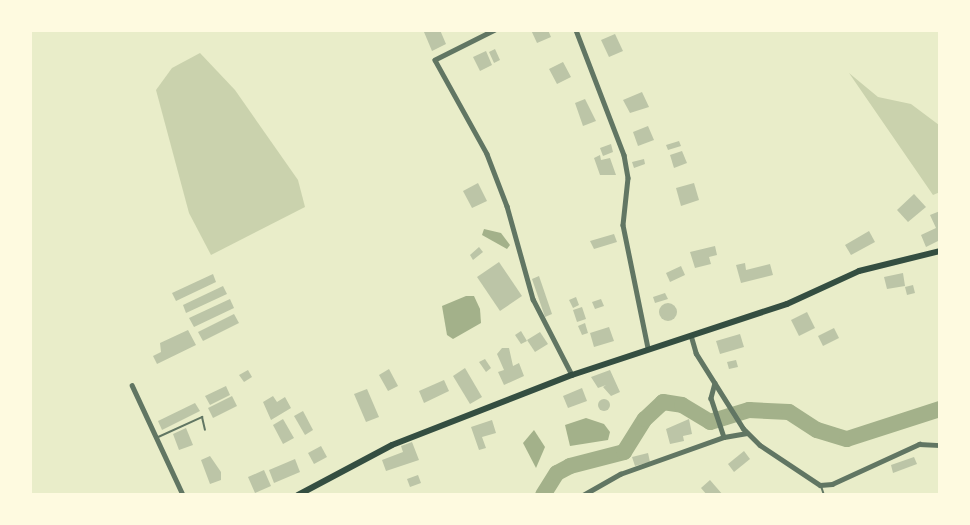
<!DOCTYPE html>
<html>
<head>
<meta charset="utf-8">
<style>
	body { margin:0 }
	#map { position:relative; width:970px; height:525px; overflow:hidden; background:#e9edc9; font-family:"IBM Plex Sans",sans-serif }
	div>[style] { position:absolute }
	.green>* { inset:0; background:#cad2ad }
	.water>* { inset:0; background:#a3b18a }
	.river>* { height:16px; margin:-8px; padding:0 8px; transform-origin:8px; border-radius:8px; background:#a3b18a }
	.building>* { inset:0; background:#bcc5a7 }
	.round { border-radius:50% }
	.service>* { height:2px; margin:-1px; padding:0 1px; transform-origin:1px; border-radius:1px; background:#617663 }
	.minor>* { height:4.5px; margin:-2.25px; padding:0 2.25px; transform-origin:2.25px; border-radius:2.25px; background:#617663 }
	.secondary>* { height:6px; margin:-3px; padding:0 3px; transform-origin:3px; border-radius:3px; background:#344e41 }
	span { translate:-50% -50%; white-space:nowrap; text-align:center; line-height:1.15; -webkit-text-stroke:4.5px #fefae0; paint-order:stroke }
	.frame { position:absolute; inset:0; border:32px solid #fefae0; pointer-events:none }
</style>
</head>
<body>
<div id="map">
	<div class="green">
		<div style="clip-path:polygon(200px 53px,235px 90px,298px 180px,305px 207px,211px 255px,189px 213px,156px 90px,172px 68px)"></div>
		<div style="clip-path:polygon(849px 73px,878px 97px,911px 104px,939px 125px,940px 192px,933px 195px)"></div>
	</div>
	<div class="water">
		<div style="clip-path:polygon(484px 229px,501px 233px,510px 245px,507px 249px,482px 235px)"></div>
		<div style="clip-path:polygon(466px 296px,474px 296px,480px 309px,481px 323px,453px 339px,447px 335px,442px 306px)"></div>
		<div style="clip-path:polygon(586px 418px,604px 424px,610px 432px,608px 440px,570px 446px,565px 425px)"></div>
		<div style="clip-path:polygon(534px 430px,545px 447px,536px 468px,523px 443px)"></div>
	</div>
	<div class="river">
		<div style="left:543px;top:495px;width:26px;rotate:-58deg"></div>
		<div style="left:557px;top:473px;width:15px;rotate:-28deg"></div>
		<div style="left:570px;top:466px;width:56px;rotate:-14.5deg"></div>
		<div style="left:624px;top:452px;width:39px;rotate:-58deg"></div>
		<div style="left:645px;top:419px;width:25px;rotate:-43deg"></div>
		<div style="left:663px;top:402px;width:19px;rotate:9deg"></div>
		<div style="left:682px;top:405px;width:33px;rotate:31deg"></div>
		<div style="left:710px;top:422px;width:41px;rotate:-17.1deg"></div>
		<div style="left:749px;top:410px;width:40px;rotate:2.9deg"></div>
		<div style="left:789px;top:412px;width:33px;rotate:33deg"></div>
		<div style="left:817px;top:430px;width:31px;rotate:17deg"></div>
		<div style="left:847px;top:439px;width:98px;rotate:-17.9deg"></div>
	</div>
	<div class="building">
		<div style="clip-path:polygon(428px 30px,440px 30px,446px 44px,432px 51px,424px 32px)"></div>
		<div style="clip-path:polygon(531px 30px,548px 30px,551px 37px,537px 43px)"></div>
		<div style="clip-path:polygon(615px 34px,623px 51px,609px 57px,601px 40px)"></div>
		<div style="clip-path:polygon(495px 49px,500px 60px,494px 63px,489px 52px)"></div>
		<div style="clip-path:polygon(486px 51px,492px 65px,480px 71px,473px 57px)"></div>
		<div style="clip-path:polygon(563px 62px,571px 77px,557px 84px,549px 69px)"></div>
		<div style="clip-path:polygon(642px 92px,649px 107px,630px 113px,623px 100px)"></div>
		<div style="clip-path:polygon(585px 99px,596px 121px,583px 126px,575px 103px)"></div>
		<div style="clip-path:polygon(648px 126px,654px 140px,638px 146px,633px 132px)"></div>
		<div style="clip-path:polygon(679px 141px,681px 146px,668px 150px,666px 145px)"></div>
		<div style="clip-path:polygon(611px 144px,613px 152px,603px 156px,600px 148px)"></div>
		<div style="clip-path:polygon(682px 151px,687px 163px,674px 168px,670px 155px)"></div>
		<div style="clip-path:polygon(600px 155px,601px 160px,610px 158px,616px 175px,600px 175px,594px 158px)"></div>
		<div style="clip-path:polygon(644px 159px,645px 164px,634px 168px,632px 162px)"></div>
		<div style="clip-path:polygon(478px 183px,487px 201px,472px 208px,463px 191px)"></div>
		<div style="clip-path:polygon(694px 183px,699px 200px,681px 206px,676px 188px)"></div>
		<div style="clip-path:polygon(914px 194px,926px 207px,908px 222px,897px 210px)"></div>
		<div style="clip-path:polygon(940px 211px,940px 240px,926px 247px,921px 235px,936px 228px,930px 215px)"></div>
		<div style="clip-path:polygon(869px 231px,875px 242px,851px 255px,845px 245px)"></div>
		<div style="clip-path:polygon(614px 234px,617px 242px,594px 249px,590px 241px)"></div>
		<div style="clip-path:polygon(715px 246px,717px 255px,709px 257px,711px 264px,695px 268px,690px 252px)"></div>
		<div style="clip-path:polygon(479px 247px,483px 252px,473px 260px,470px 255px)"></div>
		<div style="clip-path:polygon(499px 262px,522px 296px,500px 311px,477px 277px)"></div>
		<div style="clip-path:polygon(745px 263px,746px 270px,770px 264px,773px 275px,741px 283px,736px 265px)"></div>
		<div style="clip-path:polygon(681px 266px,685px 275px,670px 282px,666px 273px)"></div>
		<div style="clip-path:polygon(903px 273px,905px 286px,887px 289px,884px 277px)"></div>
		<div style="clip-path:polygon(213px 274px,216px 282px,176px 301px,172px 293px)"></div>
		<div style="clip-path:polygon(539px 276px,552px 314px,545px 317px,532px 279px)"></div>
		<div style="clip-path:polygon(913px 285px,915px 293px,907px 295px,905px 287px)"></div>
		<div style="clip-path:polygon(223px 286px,227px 294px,186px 313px,183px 305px)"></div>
		<div style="clip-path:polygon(665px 293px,668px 299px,655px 303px,653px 297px)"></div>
		<div style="clip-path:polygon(576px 297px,579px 305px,573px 308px,569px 300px)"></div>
		<div style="clip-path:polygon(230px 299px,234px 308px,194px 327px,189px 318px)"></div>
		<div style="clip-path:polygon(601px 299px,604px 306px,595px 309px,592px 302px)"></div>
		<div class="round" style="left:659px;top:303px;width:18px;height:18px"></div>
		<div style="clip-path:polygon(582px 307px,586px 319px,577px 322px,573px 310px)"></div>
		<div style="clip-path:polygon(807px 312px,815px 328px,799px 336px,791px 320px)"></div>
		<div style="clip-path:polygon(234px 314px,239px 323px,203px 341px,198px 332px)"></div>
		<div style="clip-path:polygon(585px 323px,588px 333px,582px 335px,578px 326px)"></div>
		<div style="clip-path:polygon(609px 327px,614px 341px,594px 347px,590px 333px)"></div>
		<div style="clip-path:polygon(834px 328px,839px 338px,823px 346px,818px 336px)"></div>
		<div style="clip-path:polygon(188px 330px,196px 345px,157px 364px,153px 356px,161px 352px,160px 343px)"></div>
		<div style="clip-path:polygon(521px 331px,527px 341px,521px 344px,515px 335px)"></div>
		<div style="clip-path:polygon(540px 332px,548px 344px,535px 352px,527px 340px)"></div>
		<div style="clip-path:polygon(740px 334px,744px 347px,720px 354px,716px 341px)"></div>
		<div style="clip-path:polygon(502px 348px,509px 348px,513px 366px,519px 363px,524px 376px,504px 385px,498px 372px,504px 370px,497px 354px)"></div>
		<div style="clip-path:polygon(485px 359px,491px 368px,486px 372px,479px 362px)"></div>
		<div style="clip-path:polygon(736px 360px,738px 367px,729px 369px,727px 362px)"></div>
		<div style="clip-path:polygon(465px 368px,482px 397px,470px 404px,453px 376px)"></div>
		<div style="clip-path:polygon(389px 369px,398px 386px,388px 391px,379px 375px)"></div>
		<div style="clip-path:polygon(248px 370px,252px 377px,244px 382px,239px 375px)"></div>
		<div style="clip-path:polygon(610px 370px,620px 392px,611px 396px,603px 387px,606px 385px,598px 388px,591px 377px)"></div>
		<div style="clip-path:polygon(444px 380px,449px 391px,424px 403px,419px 391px)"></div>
		<div style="clip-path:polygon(226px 386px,230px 395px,210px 405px,205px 396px)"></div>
		<div style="clip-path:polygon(582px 388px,587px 401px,568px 408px,563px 396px)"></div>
		<div style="clip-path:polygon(367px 389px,379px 417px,366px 422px,354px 394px)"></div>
		<div style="clip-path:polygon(232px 396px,237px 406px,213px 418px,208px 408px)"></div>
		<div style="clip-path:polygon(273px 396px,277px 402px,285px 397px,291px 408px,271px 420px,263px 402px)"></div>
		<div class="round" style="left:598px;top:399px;width:12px;height:12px"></div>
		<div style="clip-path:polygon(195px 403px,200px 411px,162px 430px,158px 421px)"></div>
		<div style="clip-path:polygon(303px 411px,313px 430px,305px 435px,294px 416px)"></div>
		<div style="clip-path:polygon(283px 419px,294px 438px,283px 444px,273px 425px)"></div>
		<div style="clip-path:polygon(689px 419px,692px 434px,683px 436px,684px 441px,670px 444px,666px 429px)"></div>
		<div style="clip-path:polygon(492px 420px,496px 433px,482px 437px,486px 448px,479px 450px,471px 427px)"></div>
		<div style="clip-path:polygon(186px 428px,193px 445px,179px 450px,173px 434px)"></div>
		<div style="clip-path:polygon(412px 442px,419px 460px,386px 471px,382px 460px,403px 452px,401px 446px)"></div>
		<div style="clip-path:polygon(321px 446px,327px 457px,314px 464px,308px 453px)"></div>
		<div style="clip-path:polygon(744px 451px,750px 459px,734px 472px,728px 464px)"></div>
		<div style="clip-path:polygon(648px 453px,650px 462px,635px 466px,632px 457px)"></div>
		<div style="clip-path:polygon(210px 456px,221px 472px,221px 480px,210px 484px,201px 460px)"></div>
		<div style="clip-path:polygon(914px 457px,917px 464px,893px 473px,891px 465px)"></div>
		<div style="clip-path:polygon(295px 459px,300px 472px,274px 483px,269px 470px)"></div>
		<div style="clip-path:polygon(264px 470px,271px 486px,255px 493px,248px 477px)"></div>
		<div style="clip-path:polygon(418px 475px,421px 483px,410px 487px,407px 479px)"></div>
		<div style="clip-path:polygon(710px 480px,723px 495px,707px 495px,701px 488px)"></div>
	</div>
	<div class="service">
		<div style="left:156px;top:438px;width:51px;rotate:-24.5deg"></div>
		<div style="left:202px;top:417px;width:13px;rotate:77deg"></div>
		<div style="left:821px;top:486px;width:9px;rotate:72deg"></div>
	</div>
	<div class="minor">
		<div style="left:495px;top:30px;width:67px;rotate:153.4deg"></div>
		<div style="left:435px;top:60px;width:107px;rotate:61deg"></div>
		<div style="left:487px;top:154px;width:56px;rotate:69deg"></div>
		<div style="left:507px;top:206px;width:97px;rotate:74.4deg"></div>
		<div style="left:533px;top:299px;width:85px;rotate:62.8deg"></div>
		<div style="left:576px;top:30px;width:134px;rotate:69deg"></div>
		<div style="left:624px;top:155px;width:23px;rotate:80deg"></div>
		<div style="left:628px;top:178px;width:47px;rotate:96.1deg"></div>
		<div style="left:623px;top:225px;width:126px;rotate:78.5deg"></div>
		<div style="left:691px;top:335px;width:19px;rotate:74deg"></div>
		<div style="left:696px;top:353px;width:89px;rotate:57.9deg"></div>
		<div style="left:743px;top:428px;width:24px;rotate:45deg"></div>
		<div style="left:760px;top:445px;width:72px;rotate:33.7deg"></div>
		<div style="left:820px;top:485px;width:12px;rotate:-5deg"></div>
		<div style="left:832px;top:484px;width:96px;rotate:-24.7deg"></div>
		<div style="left:919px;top:444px;width:21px;rotate:3deg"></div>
		<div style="left:715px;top:383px;width:16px;rotate:105deg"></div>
		<div style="left:711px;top:398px;width:41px;rotate:71.6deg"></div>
		<div style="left:132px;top:385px;width:121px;rotate:65.1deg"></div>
		<div style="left:583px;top:495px;width:43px;rotate:-29.6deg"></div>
		<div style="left:620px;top:474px;width:110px;rotate:-19.6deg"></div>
		<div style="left:724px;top:437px;width:23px;rotate:-10deg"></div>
	</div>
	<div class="secondary">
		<div style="left:298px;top:495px;width:106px;rotate:-28deg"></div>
		<div style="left:392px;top:445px;width:193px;rotate:-21.3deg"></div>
		<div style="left:572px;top:375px;width:226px;rotate:-18.3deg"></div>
		<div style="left:787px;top:304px;width:79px;rotate:-24.6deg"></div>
		<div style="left:859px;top:271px;width:83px;rotate:-13.9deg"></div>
	</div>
	<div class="frame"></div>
</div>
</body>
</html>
